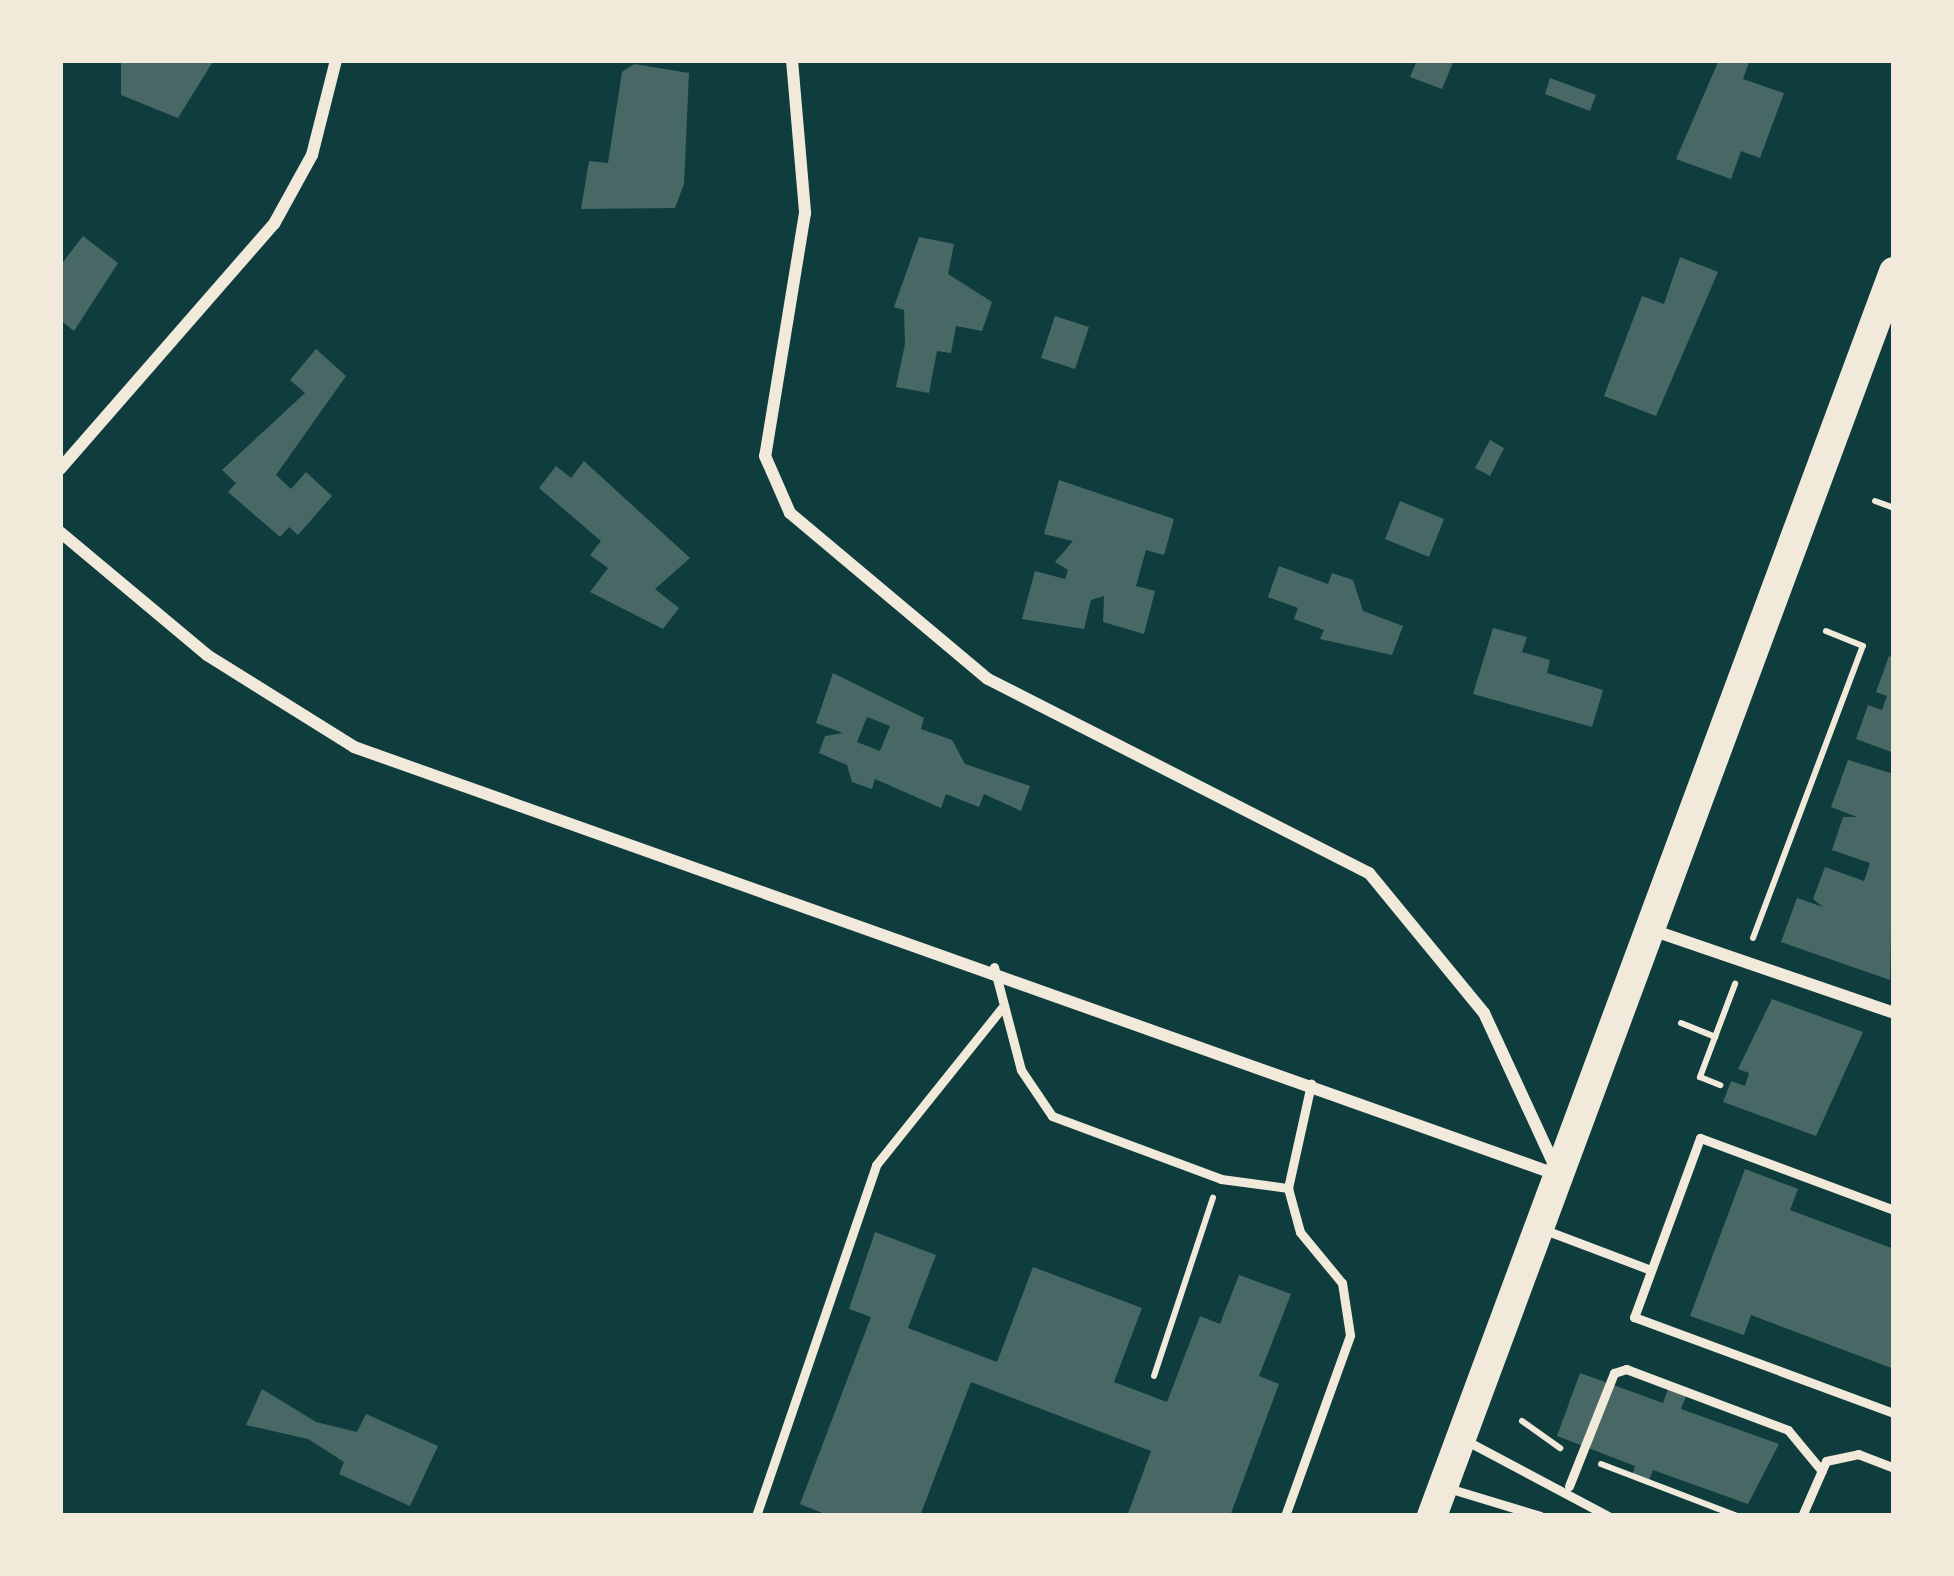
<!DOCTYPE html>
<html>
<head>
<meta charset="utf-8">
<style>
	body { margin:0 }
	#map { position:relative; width:1954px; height:1576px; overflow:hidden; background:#0f3d3e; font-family:"Work Sans",sans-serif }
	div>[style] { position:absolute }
	.building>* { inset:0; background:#486865 }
	.path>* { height:6px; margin:-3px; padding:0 3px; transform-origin:3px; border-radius:3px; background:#f1e9da }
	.service>* { height:9px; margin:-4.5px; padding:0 4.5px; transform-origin:4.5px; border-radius:4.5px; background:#f1e9da }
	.minor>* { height:12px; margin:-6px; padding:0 6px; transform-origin:6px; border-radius:6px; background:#f1e9da }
	.primary>* { height:30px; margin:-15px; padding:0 15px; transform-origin:15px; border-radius:15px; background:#f1e9da }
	span { translate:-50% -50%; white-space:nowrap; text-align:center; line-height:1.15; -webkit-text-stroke:9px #f1e9da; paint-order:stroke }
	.frame { position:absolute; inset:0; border:63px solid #f1e9da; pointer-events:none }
</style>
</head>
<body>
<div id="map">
	<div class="building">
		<div style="clip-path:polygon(121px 60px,207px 60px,212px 63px,178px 118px,121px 95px)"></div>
		<div style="clip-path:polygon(1417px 60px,1454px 60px,1442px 89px,1410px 77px)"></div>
		<div style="clip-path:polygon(1719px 60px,1750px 60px,1743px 79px,1784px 93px,1760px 158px,1741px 151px,1731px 179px,1676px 159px)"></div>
		<div style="clip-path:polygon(634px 64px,689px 73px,684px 184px,675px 208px,581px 209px,589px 161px,608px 163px,622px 72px)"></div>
		<div style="clip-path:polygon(1550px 78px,1596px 95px,1590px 111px,1545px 94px)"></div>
		<div style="clip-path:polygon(83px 236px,118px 263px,74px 331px,60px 320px,60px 266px)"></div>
		<div style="clip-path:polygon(919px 237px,954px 244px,948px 274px,992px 302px,982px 331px,956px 326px,951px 353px,937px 351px,929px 393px,896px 387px,905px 344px,904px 310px,894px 307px)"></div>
		<div style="clip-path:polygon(1680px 257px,1718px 272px,1656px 416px,1604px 396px,1642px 296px,1664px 304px)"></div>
		<div style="clip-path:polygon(1055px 316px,1089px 327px,1075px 369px,1041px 358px)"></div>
		<div style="clip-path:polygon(316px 349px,346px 376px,276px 475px,291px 489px,306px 472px,332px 496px,298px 535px,289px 527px,280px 537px,228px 492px,236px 483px,222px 470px,305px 393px,290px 380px)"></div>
		<div style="clip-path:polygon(1490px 440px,1504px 448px,1490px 476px,1475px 468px)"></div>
		<div style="clip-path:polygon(584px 461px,690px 558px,655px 589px,679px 608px,663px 629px,590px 592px,608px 568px,590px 555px,601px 541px,539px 488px,556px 466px,571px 478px)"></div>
		<div style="clip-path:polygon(1059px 480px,1174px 519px,1164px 555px,1146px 550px,1136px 586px,1155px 591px,1144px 634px,1103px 622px,1104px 596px,1091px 600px,1084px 629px,1022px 619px,1035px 571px,1065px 579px,1068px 570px,1055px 562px,1073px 541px,1044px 534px)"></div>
		<div style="clip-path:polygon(1400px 501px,1444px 519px,1429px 557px,1385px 539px)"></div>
		<div style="clip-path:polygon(1279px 566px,1328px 584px,1332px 573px,1353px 580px,1363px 611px,1403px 626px,1392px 655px,1320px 639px,1324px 630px,1294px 619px,1298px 608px,1268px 597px)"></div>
		<div style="clip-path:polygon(1493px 628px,1527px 637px,1522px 652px,1550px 660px,1547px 673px,1603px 690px,1592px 727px,1473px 694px)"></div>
		<div style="clip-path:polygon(1889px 656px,1894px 658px,1894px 753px,1856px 739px,1868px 705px,1882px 710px,1887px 696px,1876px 692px)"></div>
		<div style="clip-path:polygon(evenodd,833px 673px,924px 718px,921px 729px,952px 740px,965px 764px,1030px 786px,1021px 811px,984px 794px,979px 807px,946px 794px,941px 808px,875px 779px,872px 789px,852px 782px,847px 765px,819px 753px,825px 736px,843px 733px,816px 723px,833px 673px,867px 717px,890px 726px,880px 751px,857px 742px,867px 717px)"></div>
		<div style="clip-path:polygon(1848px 760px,1894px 774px,1890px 980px,1781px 942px,1797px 898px,1823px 907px,1813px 899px,1825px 867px,1864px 881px,1870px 863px,1832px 850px,1843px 817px,1857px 817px,1831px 807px)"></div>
		<div style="clip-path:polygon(1772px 999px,1863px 1032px,1816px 1136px,1723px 1102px,1731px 1081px,1745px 1086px,1749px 1073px,1738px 1069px)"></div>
		<div style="clip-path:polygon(1745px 1169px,1798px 1189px,1790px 1210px,1894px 1249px,1894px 1369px,1751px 1315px,1744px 1335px,1690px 1316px)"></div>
		<div style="clip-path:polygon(875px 1232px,936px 1255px,908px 1328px,997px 1362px,1033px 1267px,1142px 1308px,1114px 1382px,1167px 1402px,1200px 1316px,1220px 1324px,1239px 1275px,1291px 1294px,1259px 1376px,1279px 1384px,1230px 1516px,1127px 1516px,1151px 1451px,971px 1382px,920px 1516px,830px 1516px,800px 1504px,871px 1317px,849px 1309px)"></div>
		<div style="clip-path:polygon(1580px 1373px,1663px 1403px,1668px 1389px,1686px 1396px,1681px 1409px,1779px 1444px,1748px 1504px,1653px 1470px,1648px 1483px,1632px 1477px,1635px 1466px,1557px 1436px)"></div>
		<div style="clip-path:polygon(262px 1389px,316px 1422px,357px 1432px,366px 1414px,438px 1446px,410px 1506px,339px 1474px,344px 1462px,308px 1439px,246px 1425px)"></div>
	</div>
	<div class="path">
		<div style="left:1875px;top:501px;width:20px;rotate:20deg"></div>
		<div style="left:1753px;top:938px;width:312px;rotate:-69.4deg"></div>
		<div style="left:1863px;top:646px;width:40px;rotate:-158deg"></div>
		<div style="left:1681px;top:1023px;width:37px;rotate:22deg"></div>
		<div style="left:1715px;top:1037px;width:43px;rotate:110.6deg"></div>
		<div style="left:1700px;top:1077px;width:22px;rotate:22deg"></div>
		<div style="left:1715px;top:1037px;width:57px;rotate:-69.3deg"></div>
		<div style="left:1154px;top:1376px;width:188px;rotate:-71.7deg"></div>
		<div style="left:1522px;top:1421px;width:47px;rotate:35.4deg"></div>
		<div style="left:1601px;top:1464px;width:146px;rotate:20.9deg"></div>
	</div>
	<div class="service">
		<div style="left:994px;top:967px;width:106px;rotate:75.3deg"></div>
		<div style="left:1021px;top:1070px;width:55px;rotate:56deg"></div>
		<div style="left:1052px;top:1116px;width:180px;rotate:20.4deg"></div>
		<div style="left:1221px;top:1179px;width:68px;rotate:7.7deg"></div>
		<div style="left:1894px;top:1210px;width:207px;rotate:-159.6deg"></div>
		<div style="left:1700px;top:1138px;width:191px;rotate:110.2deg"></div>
		<div style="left:1634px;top:1317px;width:277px;rotate:20.3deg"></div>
		<div style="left:1545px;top:1230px;width:113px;rotate:20.7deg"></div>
		<div style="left:1465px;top:1440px;width:162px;rotate:28deg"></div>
		<div style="left:1569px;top:1486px;width:122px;rotate:-68.3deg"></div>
		<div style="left:1614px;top:1373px;width:13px;rotate:-18deg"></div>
		<div style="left:1626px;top:1369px;width:173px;rotate:20.6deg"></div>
		<div style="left:1788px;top:1430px;width:53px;rotate:50.3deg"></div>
		<div style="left:1448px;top:1488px;width:96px;rotate:16.9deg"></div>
		<div style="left:756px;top:1516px;width:371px;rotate:-71.1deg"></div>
		<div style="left:876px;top:1165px;width:201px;rotate:-51.3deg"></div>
		<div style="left:1285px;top:1516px;width:192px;rotate:-70.2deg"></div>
		<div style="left:1350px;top:1335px;width:53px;rotate:-98.7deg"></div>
		<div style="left:1342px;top:1283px;width:66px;rotate:-129.5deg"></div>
		<div style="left:1300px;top:1232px;width:46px;rotate:-105.3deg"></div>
		<div style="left:1288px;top:1188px;width:107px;rotate:-77.5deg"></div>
		<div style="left:1802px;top:1516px;width:60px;rotate:-66.4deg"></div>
		<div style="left:1826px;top:1461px;width:33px;rotate:-12deg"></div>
		<div style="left:1858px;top:1454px;width:39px;rotate:21deg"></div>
	</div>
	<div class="minor">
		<div style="left:792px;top:60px;width:154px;rotate:85.1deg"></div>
		<div style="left:805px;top:213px;width:246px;rotate:99.3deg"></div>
		<div style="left:765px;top:456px;width:62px;rotate:66.3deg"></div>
		<div style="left:790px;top:513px;width:258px;rotate:40deg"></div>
		<div style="left:988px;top:679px;width:428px;rotate:27deg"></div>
		<div style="left:1369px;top:873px;width:181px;rotate:50.6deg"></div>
		<div style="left:1484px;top:1013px;width:172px;rotate:65.2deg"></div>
		<div style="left:60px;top:469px;width:325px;rotate:-48.9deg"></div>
		<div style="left:274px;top:224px;width:79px;rotate:-61.2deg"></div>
		<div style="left:312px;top:155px;width:98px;rotate:-75.8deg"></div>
		<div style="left:60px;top:532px;width:192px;rotate:39.9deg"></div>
		<div style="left:207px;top:655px;width:173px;rotate:32deg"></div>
		<div style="left:354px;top:747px;width:1278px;rotate:19.57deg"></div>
		<div style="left:1652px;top:930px;width:256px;rotate:18.9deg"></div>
	</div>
	<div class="primary">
		<div style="left:1432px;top:1516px;width:1327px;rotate:-69.63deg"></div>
	</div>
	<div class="frame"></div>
</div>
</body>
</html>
